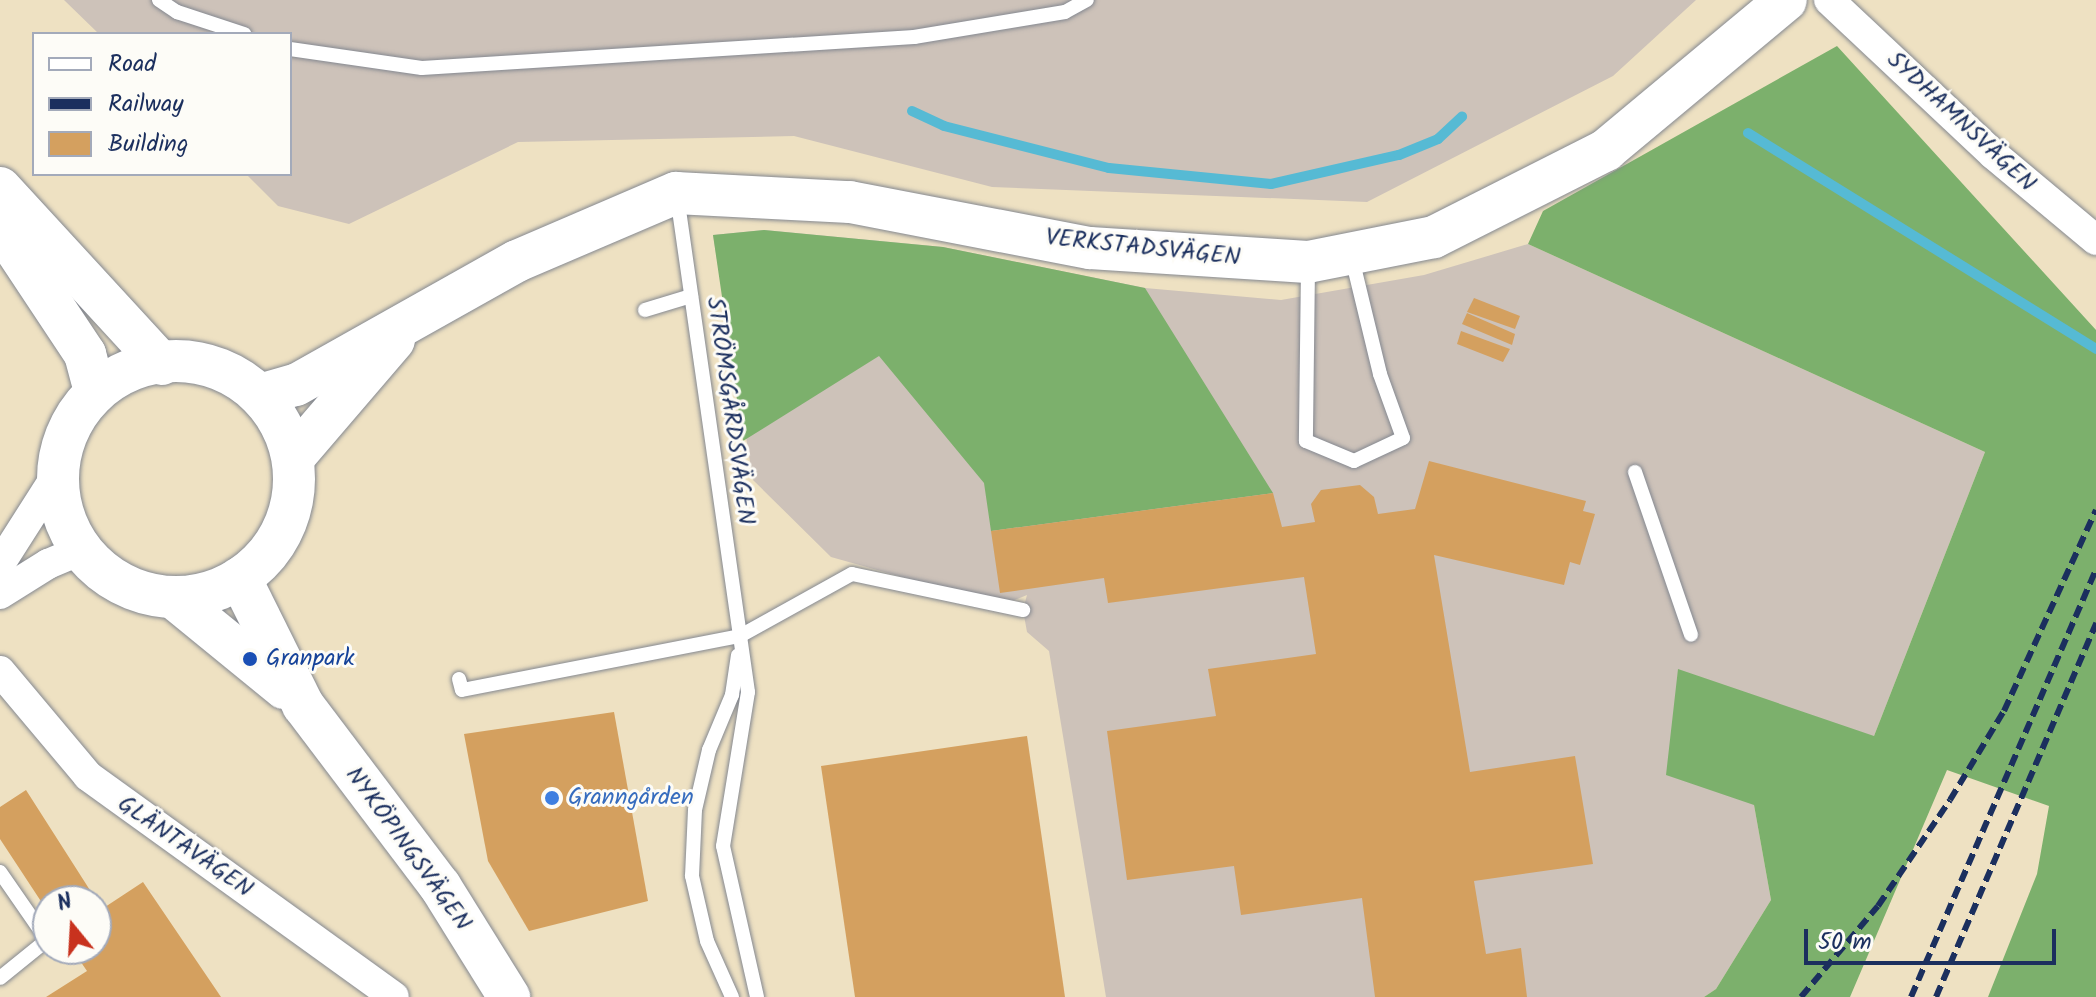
<!DOCTYPE html>
<html>
<head>
<meta charset="utf-8">
<style>
	body { margin:0 }
	#map { position:relative; width:2096px; height:997px; overflow:hidden; background:#eee1c2; font-family:Kalam,sans-serif }
	div>[style] { position:absolute }
	.industrial>* { inset:0; background:#cdc2b9 }
	.forest>* { inset:0; background:#7cb06c }
	.stream>* { height:10px; margin:-5px; padding:0 5px; transform-origin:5px; border-radius:5px; background:#56bad4 }
	.building>* { inset:0; background:#d4a05f }
	.roads { filter:drop-shadow(0 0 2px #848890) drop-shadow(0 0 2px #848890) }
	.service>* { height:14px; margin:-7px; padding:0 7px; transform-origin:7px; border-radius:7px; background:#fff }
	.minor>* { height:30px; margin:-15px; padding:0 15px; transform-origin:15px; border-radius:15px; background:#fff }
	.secondary>* { height:42px; margin:-21px; padding:0 21px; transform-origin:21px; border-radius:21px; background:#fff }
	.secondary>.ring { margin:-21px; padding:0; box-sizing:content-box; background:none; border:42px solid #fff; border-radius:50% }
	.rail>* { height:6px; margin-top:-3px; transform-origin:0; background:repeating-linear-gradient(90deg,#1b2f5e 0 12px,transparent 0 18px) }
	.dots>* { width:22px; height:22px; translate:-50% -50%; box-sizing:border-box; border:4px solid #fdfcf7; border-radius:50% }
	span { translate:-50% -50%; white-space:nowrap; text-align:center; line-height:1.15; -webkit-text-stroke:6px #fdfcf7; paint-order:stroke }
	.street-label { font-size:24px; color:#1b2f5e }
	.transit-label { font-size:24px; color:#164399 }
	.left { translate:0 -50%; text-align:left }
	.shop-label { font-size:24px; color:#366cbe }
	.legend { position:absolute; left:32px; top:32px; width:260px; height:144px; box-sizing:border-box; background:#fdfcf7; border:2px solid #a3aaba; margin:0; padding:10px 14px; list-style:none; font-size:24px; color:#1b2f5e }
	.legend li { display:flex; align-items:center; gap:16px; height:40px }
	.legend b { width:40px; border:2px solid #a3aaba }
	.north { position:absolute; left:32px; top:885px; width:80px; height:80px; box-sizing:border-box; background:#fdfcf7; border:2px solid #a3aaba; border-radius:50%; rotate:342deg; font-size:22px; font-weight:700; line-height:32px; text-align:center; color:#1b2f5e }
	.north::after { content:''; display:block; margin:auto; width:28px; height:36px; background:#c8321e; clip-path:polygon(50% 0,100% 100%,50% 72%,0 100%) }
	.scale { position:absolute; left:1804px; top:929px; width:252px; height:36px; box-sizing:border-box; border:4px solid #1b2f5e; border-top:0; padding-left:10px; font-size:24px; line-height:28px; white-space:nowrap; color:#1b2f5e; -webkit-text-stroke:6px #fdfcf7; paint-order:stroke }
</style>
</head>
<body>
<div id="map">
	<div class="industrial">
		<div style="clip-path:polygon(64px 0,1696px 0,1613px 76px,1367px 202px,992px 187px,794px 136px,518px 142px,349px 224px,278px 206px,246px 174px,290px 174px,290px 34px,99px 34px)"></div>
		<div style="clip-path:polygon(764px 230px,943px 247px,1145px 288px,1281px 300px,1424px 275px,1528px 244px,1985px 452px,1874px 736px,1754px 805px,1771px 900px,1716px 989px,1704px 997px,1106px 997px,1049px 651px,1027px 632px,1023px 610px,1027px 595px,1002px 605px,831px 557px,753px 480px,713px 235px)"></div>
	</div>
	<div class="forest">
		<div style="clip-path:polygon(1837px 46px,2096px 330px,2096px 997px,1988px 997px,2037px 874px,2049px 806px,1947px 770px,1850px 997px,1704px 997px,1716px 989px,1771px 900px,1754px 805px,1666px 775px,1678px 669px,1874px 736px,1985px 452px,1528px 244px,1543px 211px)"></div>
		<div style="clip-path:polygon(764px 230px,943px 247px,1145px 288px,1273px 493px,991px 531px,984px 483px,879px 356px,743px 441px,713px 235px)"></div>
	</div>
	<div class="stream">
		<div style="left:912px;top:111px;width:35px;rotate:25deg"></div>
		<div style="left:944px;top:126px;width:170px;rotate:14.3deg"></div>
		<div style="left:1109px;top:168px;width:163px;rotate:5.6deg"></div>
		<div style="left:1271px;top:184px;width:131px;rotate:-12.8deg"></div>
		<div style="left:1399px;top:155px;width:42px;rotate:-22.3deg"></div>
		<div style="left:1438px;top:139px;width:33px;rotate:-43deg"></div>
		<div style="left:1748px;top:133px;width:410px;rotate:31.8deg"></div>
	</div>
	<div class="building">
		<div style="clip-path:polygon(1474px 298px,1520px 316px,1515px 329px,1467px 312px)"></div>
		<div style="clip-path:polygon(1467px 313px,1515px 334px,1512px 345px,1462px 324px)"></div>
		<div style="clip-path:polygon(1461px 331px,1510px 349px,1503px 362px,1457px 344px)"></div>
		<div style="clip-path:polygon(1429px 461px,1586px 501px,1583px 511px,1595px 514px,1580px 565px,1570px 562px,1564px 585px,1434px 555px,1470px 772px,1575px 756px,1593px 864px,1474px 881px,1486px 954px,1521px 948px,1527px 997px,1375px 997px,1362px 898px,1241px 915px,1234px 866px,1127px 880px,1107px 731px,1216px 716px,1208px 669px,1316px 654px,1304px 577px,1108px 603px,1104px 578px,1000px 593px,991px 531px,1273px 493px,1282px 527px,1315px 522px,1311px 504px,1321px 490px,1360px 485px,1374px 497px,1378px 514px,1415px 509px)"></div>
		<div style="clip-path:polygon(614px 712px,648px 901px,529px 931px,488px 861px,464px 734px)"></div>
		<div style="clip-path:polygon(1027px 736px,1065px 997px,855px 997px,821px 766px)"></div>
		<div style="clip-path:polygon(26px 790px,102px 909px,143px 882px,221px 997px,46px 997px,87px 971px,72px 949px,96px 949px,96px 901px,48px 901px,48px 912px,0 839px,0 807px)"></div>
	</div>
	<div class="roads">
		<div class="service">
			<div style="left:159px;top:0;width:22px;rotate:34deg"></div>
			<div style="left:177px;top:12px;width:71px;rotate:18.2deg"></div>
			<div style="left:290px;top:49px;width:133px;rotate:8.2deg"></div>
			<div style="left:422px;top:68px;width:493px;rotate:-3.6deg"></div>
			<div style="left:914px;top:37px;width:153px;rotate:-9.4deg"></div>
			<div style="left:1065px;top:12px;width:25px;rotate:-29deg"></div>
			<div style="left:677px;top:196px;width:501px;rotate:81.85deg"></div>
			<div style="left:748px;top:692px;width:156px;rotate:99.2deg"></div>
			<div style="left:723px;top:846px;width:155px;rotate:77.3deg"></div>
			<div style="left:1308px;top:267px;width:174px;rotate:90.7deg"></div>
			<div style="left:1306px;top:441px;width:52px;rotate:22.6deg"></div>
			<div style="left:1354px;top:461px;width:54px;rotate:-25.1deg"></div>
			<div style="left:1403px;top:438px;width:68px;rotate:-109.8deg"></div>
			<div style="left:1380px;top:374px;width:119px;rotate:-103.6deg"></div>
			<div style="left:645px;top:310px;width:48px;rotate:-16.9deg"></div>
			<div style="left:1635px;top:472px;width:172px;rotate:71deg"></div>
			<div style="left:459px;top:679px;width:11px;rotate:75deg"></div>
			<div style="left:462px;top:690px;width:283px;rotate:-11deg"></div>
			<div style="left:740px;top:636px;width:128px;rotate:-29deg"></div>
			<div style="left:852px;top:574px;width:175px;rotate:11.9deg"></div>
			<div style="left:0;top:872px;width:83px;rotate:55.3deg"></div>
			<div style="left:47px;top:940px;width:60px;rotate:141deg"></div>
			<div style="left:732px;top:997px;width:61px;rotate:-114.1deg"></div>
			<div style="left:707px;top:941px;width:67px;rotate:-103deg"></div>
			<div style="left:692px;top:876px;width:66px;rotate:-87.4deg"></div>
			<div style="left:695px;top:810px;width:62px;rotate:-76.9deg"></div>
			<div style="left:709px;top:750px;width:60px;rotate:-67.3deg"></div>
			<div style="left:732px;top:695px;width:40px;rotate:-81.5deg"></div>
		</div>
		<div class="minor">
			<div style="left:1829px;top:0;width:225px;rotate:43.2deg"></div>
			<div style="left:1993px;top:154px;width:134px;rotate:39.9deg"></div>
			<div style="left:0;top:564px;width:104px;rotate:-57.5deg"></div>
			<div style="left:0;top:594px;width:57px;rotate:-32deg"></div>
			<div style="left:48px;top:564px;width:36px;rotate:-23deg"></div>
			<div style="left:0;top:671px;width:137px;rotate:50deg"></div>
			<div style="left:88px;top:776px;width:377px;rotate:35.8deg"></div>
		</div>
		<div class="secondary">
			<div style="left:0;top:188px;width:239px;rotate:47.4deg"></div>
			<div style="left:0;top:226px;width:154px;rotate:56.4deg"></div>
			<div style="left:85px;top:354px;width:38px;rotate:75deg"></div>
			<div class="ring" style="left:58px;top:361px;width:194px;height:194px"></div>
			<div style="left:260px;top:395px;width:37px;rotate:-16deg"></div>
			<div style="left:296px;top:385px;width:253px;rotate:-29.3deg"></div>
			<div style="left:517px;top:261px;width:173px;rotate:-23.2deg"></div>
			<div style="left:676px;top:193px;width:174px;rotate:3deg"></div>
			<div style="left:850px;top:202px;width:244px;rotate:10.9deg"></div>
			<div style="left:1090px;top:248px;width:218px;rotate:3.7deg"></div>
			<div style="left:1308px;top:262px;width:128px;rotate:-11.2deg"></div>
			<div style="left:1434px;top:237px;width:193px;rotate:-26.8deg"></div>
			<div style="left:1606px;top:150px;width:234px;rotate:-39.8deg"></div>
			<div style="left:293px;top:458px;width:155px;rotate:-49.4deg"></div>
			<div style="left:240px;top:578px;width:142px;rotate:63.6deg"></div>
			<div style="left:303px;top:705px;width:227px;rotate:52.9deg"></div>
			<div style="left:440px;top:886px;width:131px;rotate:58.1deg"></div>
			<div style="left:175px;top:599px;width:141px;rotate:39.2deg"></div>
		</div>
	</div>
	<div class="rail">
		<div style="left:1801px;top:997px;width:119px;rotate:-49.8deg"></div>
		<div style="left:1878px;top:906px;width:128px;rotate:-55.8deg"></div>
		<div style="left:1950px;top:800px;width:104px;rotate:-58.8deg"></div>
		<div style="left:2004px;top:711px;width:221px;rotate:-65.4deg"></div>
		<div style="left:1911px;top:997px;width:466px;rotate:-66.6deg"></div>
		<div style="left:1936px;top:997px;width:407px;rotate:-66.8deg"></div>
	</div>
	<div class="dots">
		<div style="left:250px;top:659px;background:#1a4fb4"></div>
		<div style="left:552px;top:798px;background:#3f7fe0"></div>
	</div>
	<div class="street-label">
		<span style="left:1961px;top:122px;rotate:43deg">SYDHAMNSVÄGEN</span>
		<span style="left:1143px;top:248px;rotate:6deg">VERKSTADSVÄGEN</span>
		<span style="left:730px;top:411px;rotate:82deg">STRÖMSGÅRDSVÄGEN</span>
		<span style="left:185px;top:847px;rotate:35deg">GLÄNTAVÄGEN</span>
		<span style="left:408px;top:849px;rotate:54deg">NYKÖPINGSVÄGEN</span>
	</div>
	<div class="transit-label">
		<span class="left" style="left:266px;top:659px">Granpark</span>
	</div>
	<div class="shop-label">
		<span class="left" style="left:568px;top:798px">Granngården</span>
	</div>
	<ul class="legend">
	<li><b style="height:10px;background:#fff"></b>Road</li>
	<li><b style="height:10px;background:#1b2f5e"></b>Railway</li>
	<li><b style="height:22px;background:#d4a05f"></b>Building</li>
	</ul>
	<div class="north">N</div>
	<div class="scale">50 m</div>
</div>
</body>
</html>
